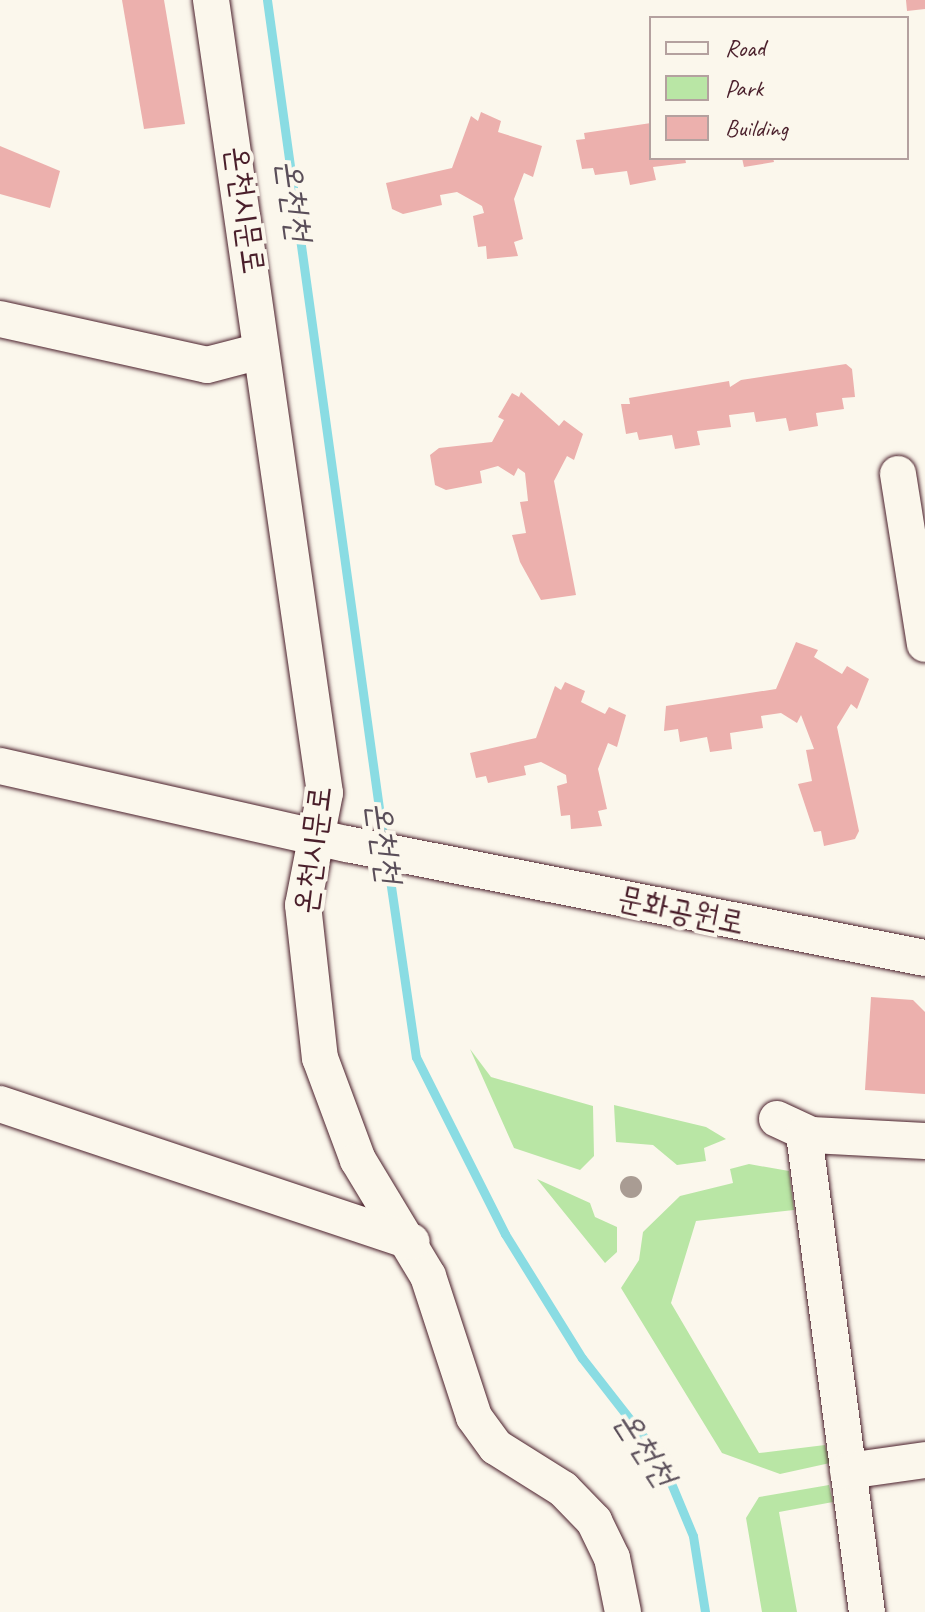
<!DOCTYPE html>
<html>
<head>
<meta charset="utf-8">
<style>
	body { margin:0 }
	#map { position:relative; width:925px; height:1612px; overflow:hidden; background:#fbf7ec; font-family:Caveat,"Poor Story",sans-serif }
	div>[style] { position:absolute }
	.green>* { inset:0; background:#b9e6a5 }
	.stream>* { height:9px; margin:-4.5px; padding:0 4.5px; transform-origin:4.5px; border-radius:4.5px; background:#8adce3 }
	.building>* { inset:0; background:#ecb0ad }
	.roads { filter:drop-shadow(0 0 2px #4a1f2b) drop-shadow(0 0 2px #4a1f2b) }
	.minor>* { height:36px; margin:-18px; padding:0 18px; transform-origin:18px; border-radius:18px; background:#fbf7ec }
	.trees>* { width:22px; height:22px; margin:-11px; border-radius:50%; background:#a99c93 }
	span { translate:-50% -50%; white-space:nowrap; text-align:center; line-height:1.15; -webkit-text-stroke:8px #fbf7ec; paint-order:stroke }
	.street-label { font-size:32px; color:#4a1f2b }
	.water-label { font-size:34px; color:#5a4e59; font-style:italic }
	.legend { position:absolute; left:649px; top:16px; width:260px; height:144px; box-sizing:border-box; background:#fbf7ec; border:2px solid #b4a19f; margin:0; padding:10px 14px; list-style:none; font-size:24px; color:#4a1f2b }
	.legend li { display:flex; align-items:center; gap:16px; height:40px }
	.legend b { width:40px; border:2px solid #b4a19f }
</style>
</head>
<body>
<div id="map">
	<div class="green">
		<div style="clip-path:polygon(470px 1049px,491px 1077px,593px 1106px,594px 1156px,580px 1170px,514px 1148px)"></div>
		<div style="clip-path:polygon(614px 1105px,706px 1127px,726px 1139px,704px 1148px,706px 1161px,677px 1165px,653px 1145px,616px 1142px)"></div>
		<div style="clip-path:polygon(749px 1164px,789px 1171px,794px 1210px,696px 1221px,671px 1303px,759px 1453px,825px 1445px,830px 1463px,780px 1474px,722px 1453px,621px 1288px,639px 1260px,643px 1232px,680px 1196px,733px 1183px,730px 1169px)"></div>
		<div style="clip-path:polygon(537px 1179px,590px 1203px,595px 1217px,617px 1227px,617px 1252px,605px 1263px)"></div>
		<div style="clip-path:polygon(829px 1485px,833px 1502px,779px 1512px,797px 1612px,762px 1612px,746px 1518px,759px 1497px)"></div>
	</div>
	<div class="stream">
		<div style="left:267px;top:0;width:852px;rotate:82.11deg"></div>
		<div style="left:387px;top:859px;width:200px;rotate:81.7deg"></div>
		<div style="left:416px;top:1057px;width:198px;rotate:63.3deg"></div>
		<div style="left:505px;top:1234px;width:146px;rotate:58.2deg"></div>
		<div style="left:582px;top:1358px;width:128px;rotate:52deg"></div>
		<div style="left:661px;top:1459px;width:83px;rotate:67.4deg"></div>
		<div style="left:693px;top:1536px;width:77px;rotate:81deg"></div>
	</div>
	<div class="building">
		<div style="clip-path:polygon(122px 0,164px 0,185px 124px,144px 129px)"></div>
		<div style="clip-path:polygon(906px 0,925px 0,925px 9px,907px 11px)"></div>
		<div style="clip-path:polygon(481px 112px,501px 121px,498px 132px,542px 146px,533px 177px,524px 173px,514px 199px,523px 239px,514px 242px,518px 256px,487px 259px,486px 246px,478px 247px,473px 216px,484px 213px,482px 206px,457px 192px,440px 195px,442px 205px,403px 214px,392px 209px,386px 183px,452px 168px,471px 116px,478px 121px)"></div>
		<div style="clip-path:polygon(651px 123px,651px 158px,685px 158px,686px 163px,653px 167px,656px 180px,630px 185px,627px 171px,595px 175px,593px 168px,582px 169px,576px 140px,585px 139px,584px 133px)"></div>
		<div style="clip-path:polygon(0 146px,60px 171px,50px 208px,0 194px)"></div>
		<div style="clip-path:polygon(742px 158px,773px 158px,774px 162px,744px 167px)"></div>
		<div style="clip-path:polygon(846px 364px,852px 369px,855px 397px,842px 398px,844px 409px,816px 413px,818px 426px,789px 431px,786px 418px,756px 422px,754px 412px,729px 415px,731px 427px,697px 431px,700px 445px,675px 449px,672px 435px,639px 440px,637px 432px,626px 434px,621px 404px,630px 404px,629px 398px,729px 381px,730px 387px,741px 380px)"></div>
		<div style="clip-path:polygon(521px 392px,559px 426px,564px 420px,583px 434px,574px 460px,567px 456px,554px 481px,576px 595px,541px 600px,520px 562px,512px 535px,526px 533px,520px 502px,528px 501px,525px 473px,518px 468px,514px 476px,498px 466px,480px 471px,482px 483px,446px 490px,435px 485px,430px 455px,439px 448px,492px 442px,504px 420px,498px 417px,512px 393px,519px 397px)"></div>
		<div style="clip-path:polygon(796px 642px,818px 650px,814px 657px,842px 674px,847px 666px,869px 679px,857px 709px,851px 704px,837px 727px,859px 831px,855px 839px,824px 846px,821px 831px,814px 832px,798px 784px,812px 781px,806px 750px,814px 749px,801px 715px,797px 723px,781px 713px,761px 716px,763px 728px,730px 733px,732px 749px,710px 752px,707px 737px,680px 742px,678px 729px,664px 731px,666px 706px,776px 689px)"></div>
		<div style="clip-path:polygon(565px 682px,585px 691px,581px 702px,605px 714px,609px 707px,626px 715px,617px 747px,608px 743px,598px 769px,607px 809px,598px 811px,602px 826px,571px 829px,570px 815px,561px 816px,557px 786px,567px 783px,566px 775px,541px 762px,524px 766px,526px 775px,488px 783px,486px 776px,476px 778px,470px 753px,536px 738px,555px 686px,561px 690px)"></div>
		<div style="clip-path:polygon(871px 997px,913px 1000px,925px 1012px,925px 1094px,865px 1090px)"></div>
	</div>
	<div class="roads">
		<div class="minor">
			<div style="left:211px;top:0;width:801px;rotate:81.82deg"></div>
			<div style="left:325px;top:793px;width:114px;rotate:101.1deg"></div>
			<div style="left:303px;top:905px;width:154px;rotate:83.7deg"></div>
			<div style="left:320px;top:1058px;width:109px;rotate:69.6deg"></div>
			<div style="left:358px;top:1160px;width:135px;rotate:58.9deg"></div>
			<div style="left:428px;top:1276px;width:148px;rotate:71.9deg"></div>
			<div style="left:474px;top:1417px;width:37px;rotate:54deg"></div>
			<div style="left:496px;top:1447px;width:79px;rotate:32.1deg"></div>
			<div style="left:563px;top:1489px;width:45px;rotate:45.9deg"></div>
			<div style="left:594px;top:1521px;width:41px;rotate:64.1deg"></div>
			<div style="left:612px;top:1558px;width:55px;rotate:78.5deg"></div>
			<div style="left:0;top:319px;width:212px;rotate:12.5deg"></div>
			<div style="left:207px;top:365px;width:52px;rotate:-14.6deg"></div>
			<div style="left:898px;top:474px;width:172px;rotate:81deg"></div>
			<div style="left:0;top:766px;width:356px;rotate:12.7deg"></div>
			<div style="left:347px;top:844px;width:589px;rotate:11.16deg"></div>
			<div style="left:0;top:1104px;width:434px;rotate:18.5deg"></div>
			<div style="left:777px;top:1119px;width:38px;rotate:25deg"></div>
			<div style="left:812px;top:1135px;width:113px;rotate:3deg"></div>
			<div style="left:804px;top:1134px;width:482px;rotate:82.5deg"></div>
			<div style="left:848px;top:1471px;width:78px;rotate:-8.1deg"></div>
		</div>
	</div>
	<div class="trees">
		<div style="left:631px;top:1187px"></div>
	</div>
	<div class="street-label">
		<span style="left:245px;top:210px;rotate:82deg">온천시문로</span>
		<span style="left:313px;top:850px;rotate:-83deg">온천시문로</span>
		<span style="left:681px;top:911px;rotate:12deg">문화공원로</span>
	</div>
	<div class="water-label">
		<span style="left:295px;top:200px;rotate:82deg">온천천</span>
		<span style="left:385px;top:842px;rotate:82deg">온천천</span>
		<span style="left:646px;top:1448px;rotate:57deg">온천천</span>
	</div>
	<ul class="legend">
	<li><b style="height:10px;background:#fbf7ec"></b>Road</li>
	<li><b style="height:22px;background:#b9e6a5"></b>Park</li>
	<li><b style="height:22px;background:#ecb0ad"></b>Building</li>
	</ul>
</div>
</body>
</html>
